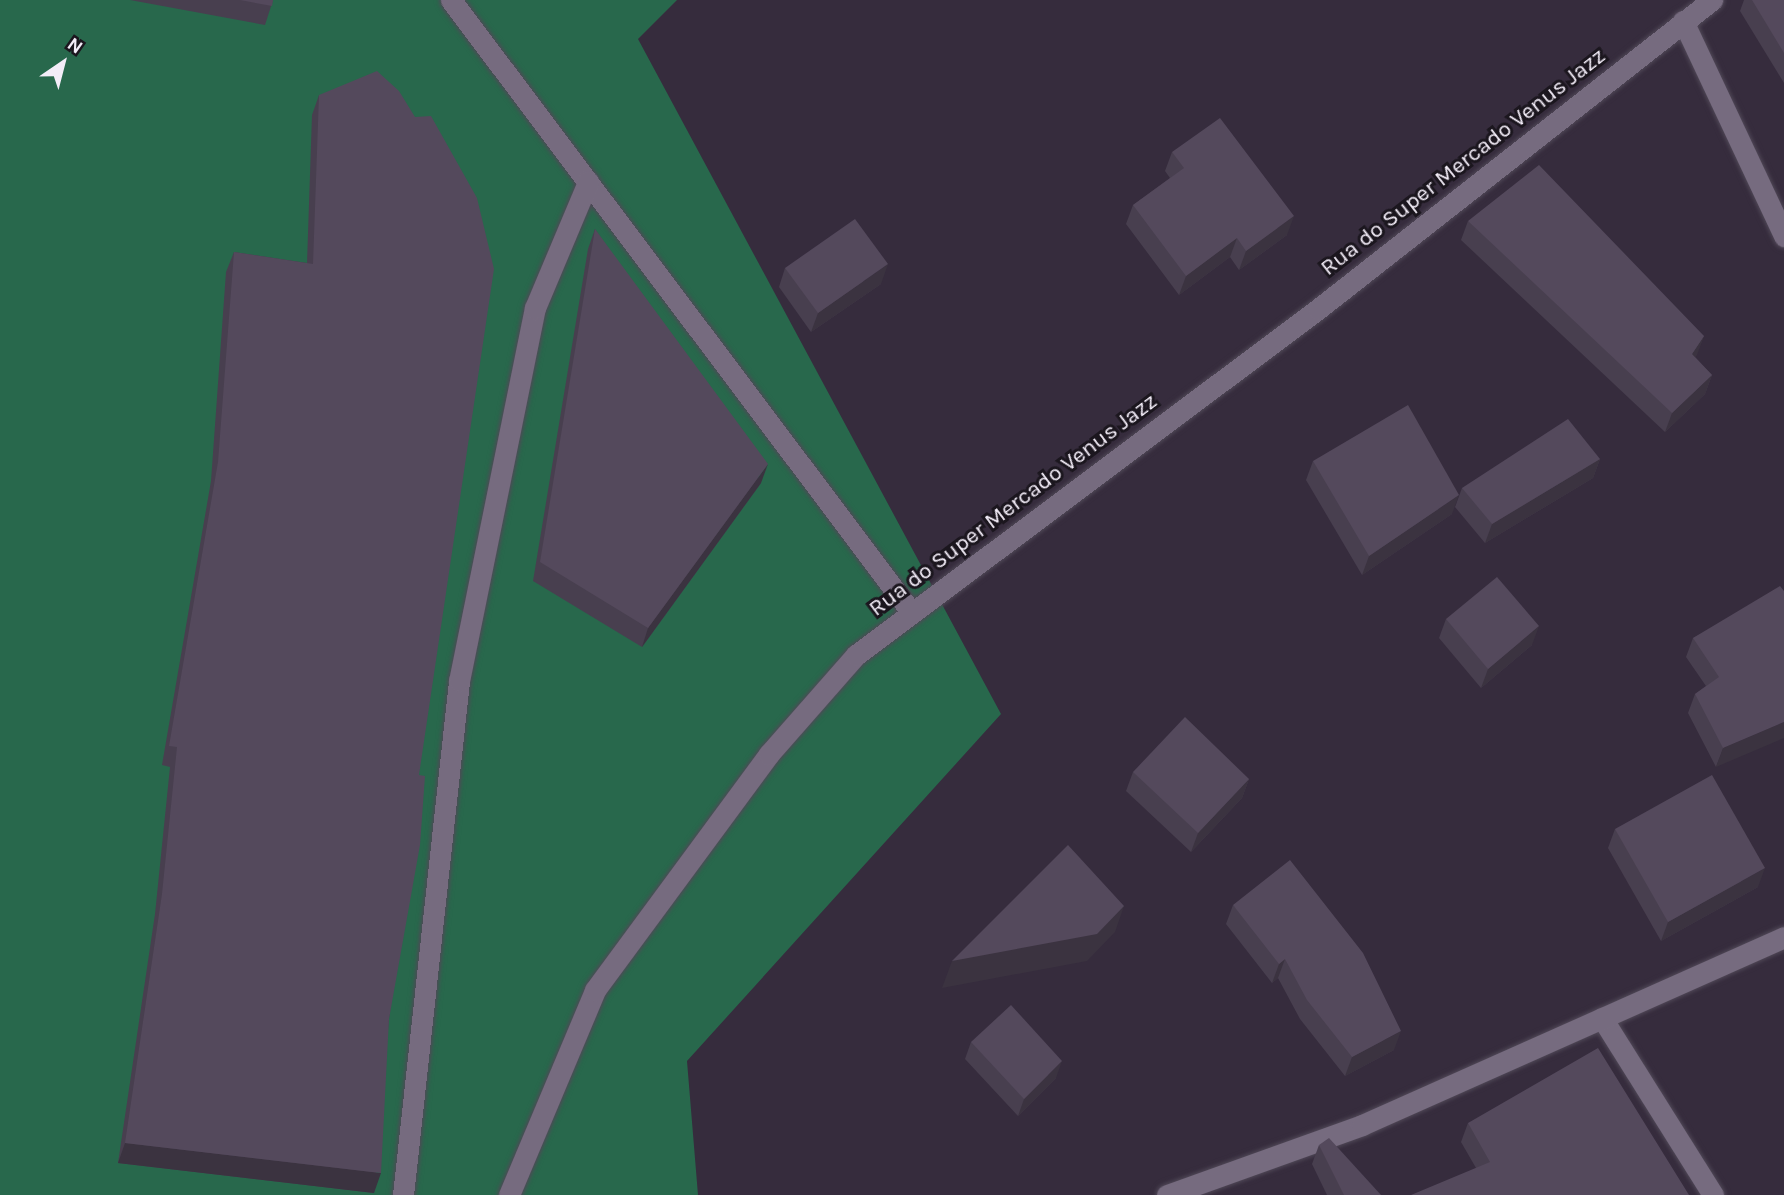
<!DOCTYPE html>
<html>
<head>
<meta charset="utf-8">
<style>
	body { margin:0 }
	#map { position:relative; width:1784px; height:1195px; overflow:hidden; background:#362c3d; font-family:Karla,sans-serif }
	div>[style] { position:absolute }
	.green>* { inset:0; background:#28684c }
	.roads { filter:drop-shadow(0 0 2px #504857) drop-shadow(0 0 2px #504857) }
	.minor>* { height:21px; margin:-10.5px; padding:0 10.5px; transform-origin:10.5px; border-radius:10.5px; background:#766b7f }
	.wall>* { inset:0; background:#483f4f }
	.shaded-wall>* { inset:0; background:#3b3340 }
	.building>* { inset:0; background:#54495c }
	span { translate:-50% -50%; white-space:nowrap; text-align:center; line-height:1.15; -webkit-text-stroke:6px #1b161e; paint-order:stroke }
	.street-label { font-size:23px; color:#f3edf8 }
	.north { position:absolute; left:28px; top:28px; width:70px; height:70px; -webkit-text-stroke:5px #1b161e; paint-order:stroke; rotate:35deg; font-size:19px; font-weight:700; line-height:28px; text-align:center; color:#f3edf8 }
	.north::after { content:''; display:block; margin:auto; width:24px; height:32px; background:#f3edf8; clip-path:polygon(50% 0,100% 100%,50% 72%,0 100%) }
</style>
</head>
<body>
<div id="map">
	<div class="green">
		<div style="clip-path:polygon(0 0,677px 0,638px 39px,1001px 714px,687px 1061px,698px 1195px,0 1195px)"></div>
	</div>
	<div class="roads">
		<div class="minor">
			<div style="left:451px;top:0;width:767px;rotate:53.06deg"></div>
			<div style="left:1683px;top:21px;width:238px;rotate:64.8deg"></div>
			<div style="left:1602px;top:1018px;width:209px;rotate:57.9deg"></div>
			<div style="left:403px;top:1195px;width:517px;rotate:-83.78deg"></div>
			<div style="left:459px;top:681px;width:381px;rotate:-78.5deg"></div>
			<div style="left:535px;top:308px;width:137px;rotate:-67.2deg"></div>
			<div style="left:509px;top:1195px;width:222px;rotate:-67.2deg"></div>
			<div style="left:595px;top:990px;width:293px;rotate:-53.6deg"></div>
			<div style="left:769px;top:754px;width:132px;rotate:-48.7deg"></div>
			<div style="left:856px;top:655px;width:577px;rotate:-36.83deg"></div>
			<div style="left:1318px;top:309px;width:501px;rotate:-38.11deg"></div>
			<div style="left:1167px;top:1195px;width:207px;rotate:-19.7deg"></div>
			<div style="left:1362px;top:1125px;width:462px;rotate:-24deg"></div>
		</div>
	</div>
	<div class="wall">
		<div style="clip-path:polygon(130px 0,273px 0,265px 25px)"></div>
		<div style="clip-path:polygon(1744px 0,1784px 0,1784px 83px,1740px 11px)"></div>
		<div style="clip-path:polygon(319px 95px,419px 775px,389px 1019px,374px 1193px,118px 1163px,155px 914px,170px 767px,162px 765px,211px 481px,226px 272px,234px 252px,307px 263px,312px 115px)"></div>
		<div style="clip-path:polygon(1172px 152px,1287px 235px,1239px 270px,1230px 257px,1179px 295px,1126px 224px,1133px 205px,1170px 178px,1165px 171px)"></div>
		<div style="clip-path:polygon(1468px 221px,1704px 336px,1695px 357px,1712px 375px,1705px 394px,1665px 432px,1461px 240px)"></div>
		<div style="clip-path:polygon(595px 229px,761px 483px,642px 647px,533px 581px,588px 249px)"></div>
		<div style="clip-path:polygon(785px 268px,881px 284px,811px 332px,779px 287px)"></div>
		<div style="clip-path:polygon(1600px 459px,1593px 478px,1485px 543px,1455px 507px,1462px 488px)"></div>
		<div style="clip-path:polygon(1313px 461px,1452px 514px,1362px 575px,1306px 480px)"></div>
		<div style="clip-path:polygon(1784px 591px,1716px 767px,1688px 713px,1695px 694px,1706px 686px,1686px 657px,1693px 638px)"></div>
		<div style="clip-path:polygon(1446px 619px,1532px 645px,1481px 688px,1439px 638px)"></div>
		<div style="clip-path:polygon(1133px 772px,1249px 779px,1242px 798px,1191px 852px,1126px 791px)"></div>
		<div style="clip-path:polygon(1615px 829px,1758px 887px,1661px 941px,1608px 848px)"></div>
		<div style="clip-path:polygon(1233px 905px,1394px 1050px,1345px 1076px,1300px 1019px,1278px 978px,1272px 983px,1226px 924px)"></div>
		<div style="clip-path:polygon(971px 1042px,1056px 1078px,1018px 1116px,965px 1059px)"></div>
		<div style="clip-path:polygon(1468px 1123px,1689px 1195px,1476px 1168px,1461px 1142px)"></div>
		<div style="clip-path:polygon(1319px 1145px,1381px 1195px,1327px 1195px,1312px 1164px)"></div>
	</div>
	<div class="shaded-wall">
		<div style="clip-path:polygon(1294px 216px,1287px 235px,1239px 270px,1246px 251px)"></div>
		<div style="clip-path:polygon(1237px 238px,1230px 257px,1179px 295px,1186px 276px)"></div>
		<div style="clip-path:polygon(888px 264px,881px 284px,811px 332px,818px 313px)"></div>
		<div style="clip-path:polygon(1704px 336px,1697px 355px,1685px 373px,1692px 354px)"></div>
		<div style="clip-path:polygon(1712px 375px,1705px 394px,1665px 432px,1672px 413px)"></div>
		<div style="clip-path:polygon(1600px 459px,1593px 478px,1485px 543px,1492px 524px)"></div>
		<div style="clip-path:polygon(768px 464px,761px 483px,642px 647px,648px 628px)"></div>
		<div style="clip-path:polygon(1459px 495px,1452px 514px,1362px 575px,1369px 556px)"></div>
		<div style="clip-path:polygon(1539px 626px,1532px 645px,1481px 688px,1488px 669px)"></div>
		<div style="clip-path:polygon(1784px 722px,1784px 738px,1716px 767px,1723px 748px)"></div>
		<div style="clip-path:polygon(1249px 779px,1242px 798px,1191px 852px,1198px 833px)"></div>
		<div style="clip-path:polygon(1765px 868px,1758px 887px,1661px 941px,1668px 922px)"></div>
		<div style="clip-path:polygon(1124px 906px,1115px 932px,1087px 961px,942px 988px,952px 961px)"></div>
		<div style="clip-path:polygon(1285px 959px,1278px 978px,1272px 983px,1279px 964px)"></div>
		<div style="clip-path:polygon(1401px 1031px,1394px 1050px,1345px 1076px,1352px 1057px)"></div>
		<div style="clip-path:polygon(1062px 1061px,1056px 1078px,1018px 1116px,1024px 1099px)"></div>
		<div style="clip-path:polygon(125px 1143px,381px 1173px,374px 1193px,118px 1163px)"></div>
	</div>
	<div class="building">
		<div style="clip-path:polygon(240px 0,273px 0,272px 6px)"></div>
		<div style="clip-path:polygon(1752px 0,1784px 0,1784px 53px)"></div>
		<div style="clip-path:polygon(377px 71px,399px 91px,415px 117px,431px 116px,477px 198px,494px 269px,419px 775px,425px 776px,420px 845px,389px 1019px,381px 1173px,125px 1143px,162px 894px,177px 747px,169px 746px,218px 462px,234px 252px,313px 264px,319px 95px)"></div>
		<div style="clip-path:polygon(1220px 118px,1294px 216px,1246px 251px,1237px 238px,1186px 276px,1133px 205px,1184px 168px,1172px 152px)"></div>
		<div style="clip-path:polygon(1539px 165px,1704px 336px,1692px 354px,1712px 375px,1672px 413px,1468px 221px)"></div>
		<div style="clip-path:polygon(855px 219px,888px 264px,818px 313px,785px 268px)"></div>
		<div style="clip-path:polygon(595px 229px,768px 464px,648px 628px,540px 562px)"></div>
		<div style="clip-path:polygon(1408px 405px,1459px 495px,1369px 556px,1313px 461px)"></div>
		<div style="clip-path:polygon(1568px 419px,1600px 459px,1492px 524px,1462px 488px)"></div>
		<div style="clip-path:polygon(1497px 577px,1539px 626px,1488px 669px,1446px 619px)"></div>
		<div style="clip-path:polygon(1780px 586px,1784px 591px,1784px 722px,1723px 748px,1695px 694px,1719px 677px,1693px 638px)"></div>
		<div style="clip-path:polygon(1185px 717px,1249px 779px,1198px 833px,1133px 772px)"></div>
		<div style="clip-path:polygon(1712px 775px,1765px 868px,1668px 922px,1615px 829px)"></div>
		<div style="clip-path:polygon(1068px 845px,1124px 906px,1097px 934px,952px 961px)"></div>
		<div style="clip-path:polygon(1290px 860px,1363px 953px,1401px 1031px,1352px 1057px,1307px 1000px,1285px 959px,1279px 964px,1233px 905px)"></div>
		<div style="clip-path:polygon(1011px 1005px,1062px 1061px,1024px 1099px,971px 1042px)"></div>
		<div style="clip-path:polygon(1598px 1048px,1689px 1195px,1411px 1195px,1490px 1162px,1468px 1123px)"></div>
		<div style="clip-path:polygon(1329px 1138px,1381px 1195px,1344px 1195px,1319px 1145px)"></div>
	</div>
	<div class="street-label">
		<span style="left:1463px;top:162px;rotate:-38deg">Rua do Super Mercado Venus Jazz</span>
		<span style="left:1013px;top:505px;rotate:-37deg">Rua do Super Mercado Venus Jazz</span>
	</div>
	<div class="north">N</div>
</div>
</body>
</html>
